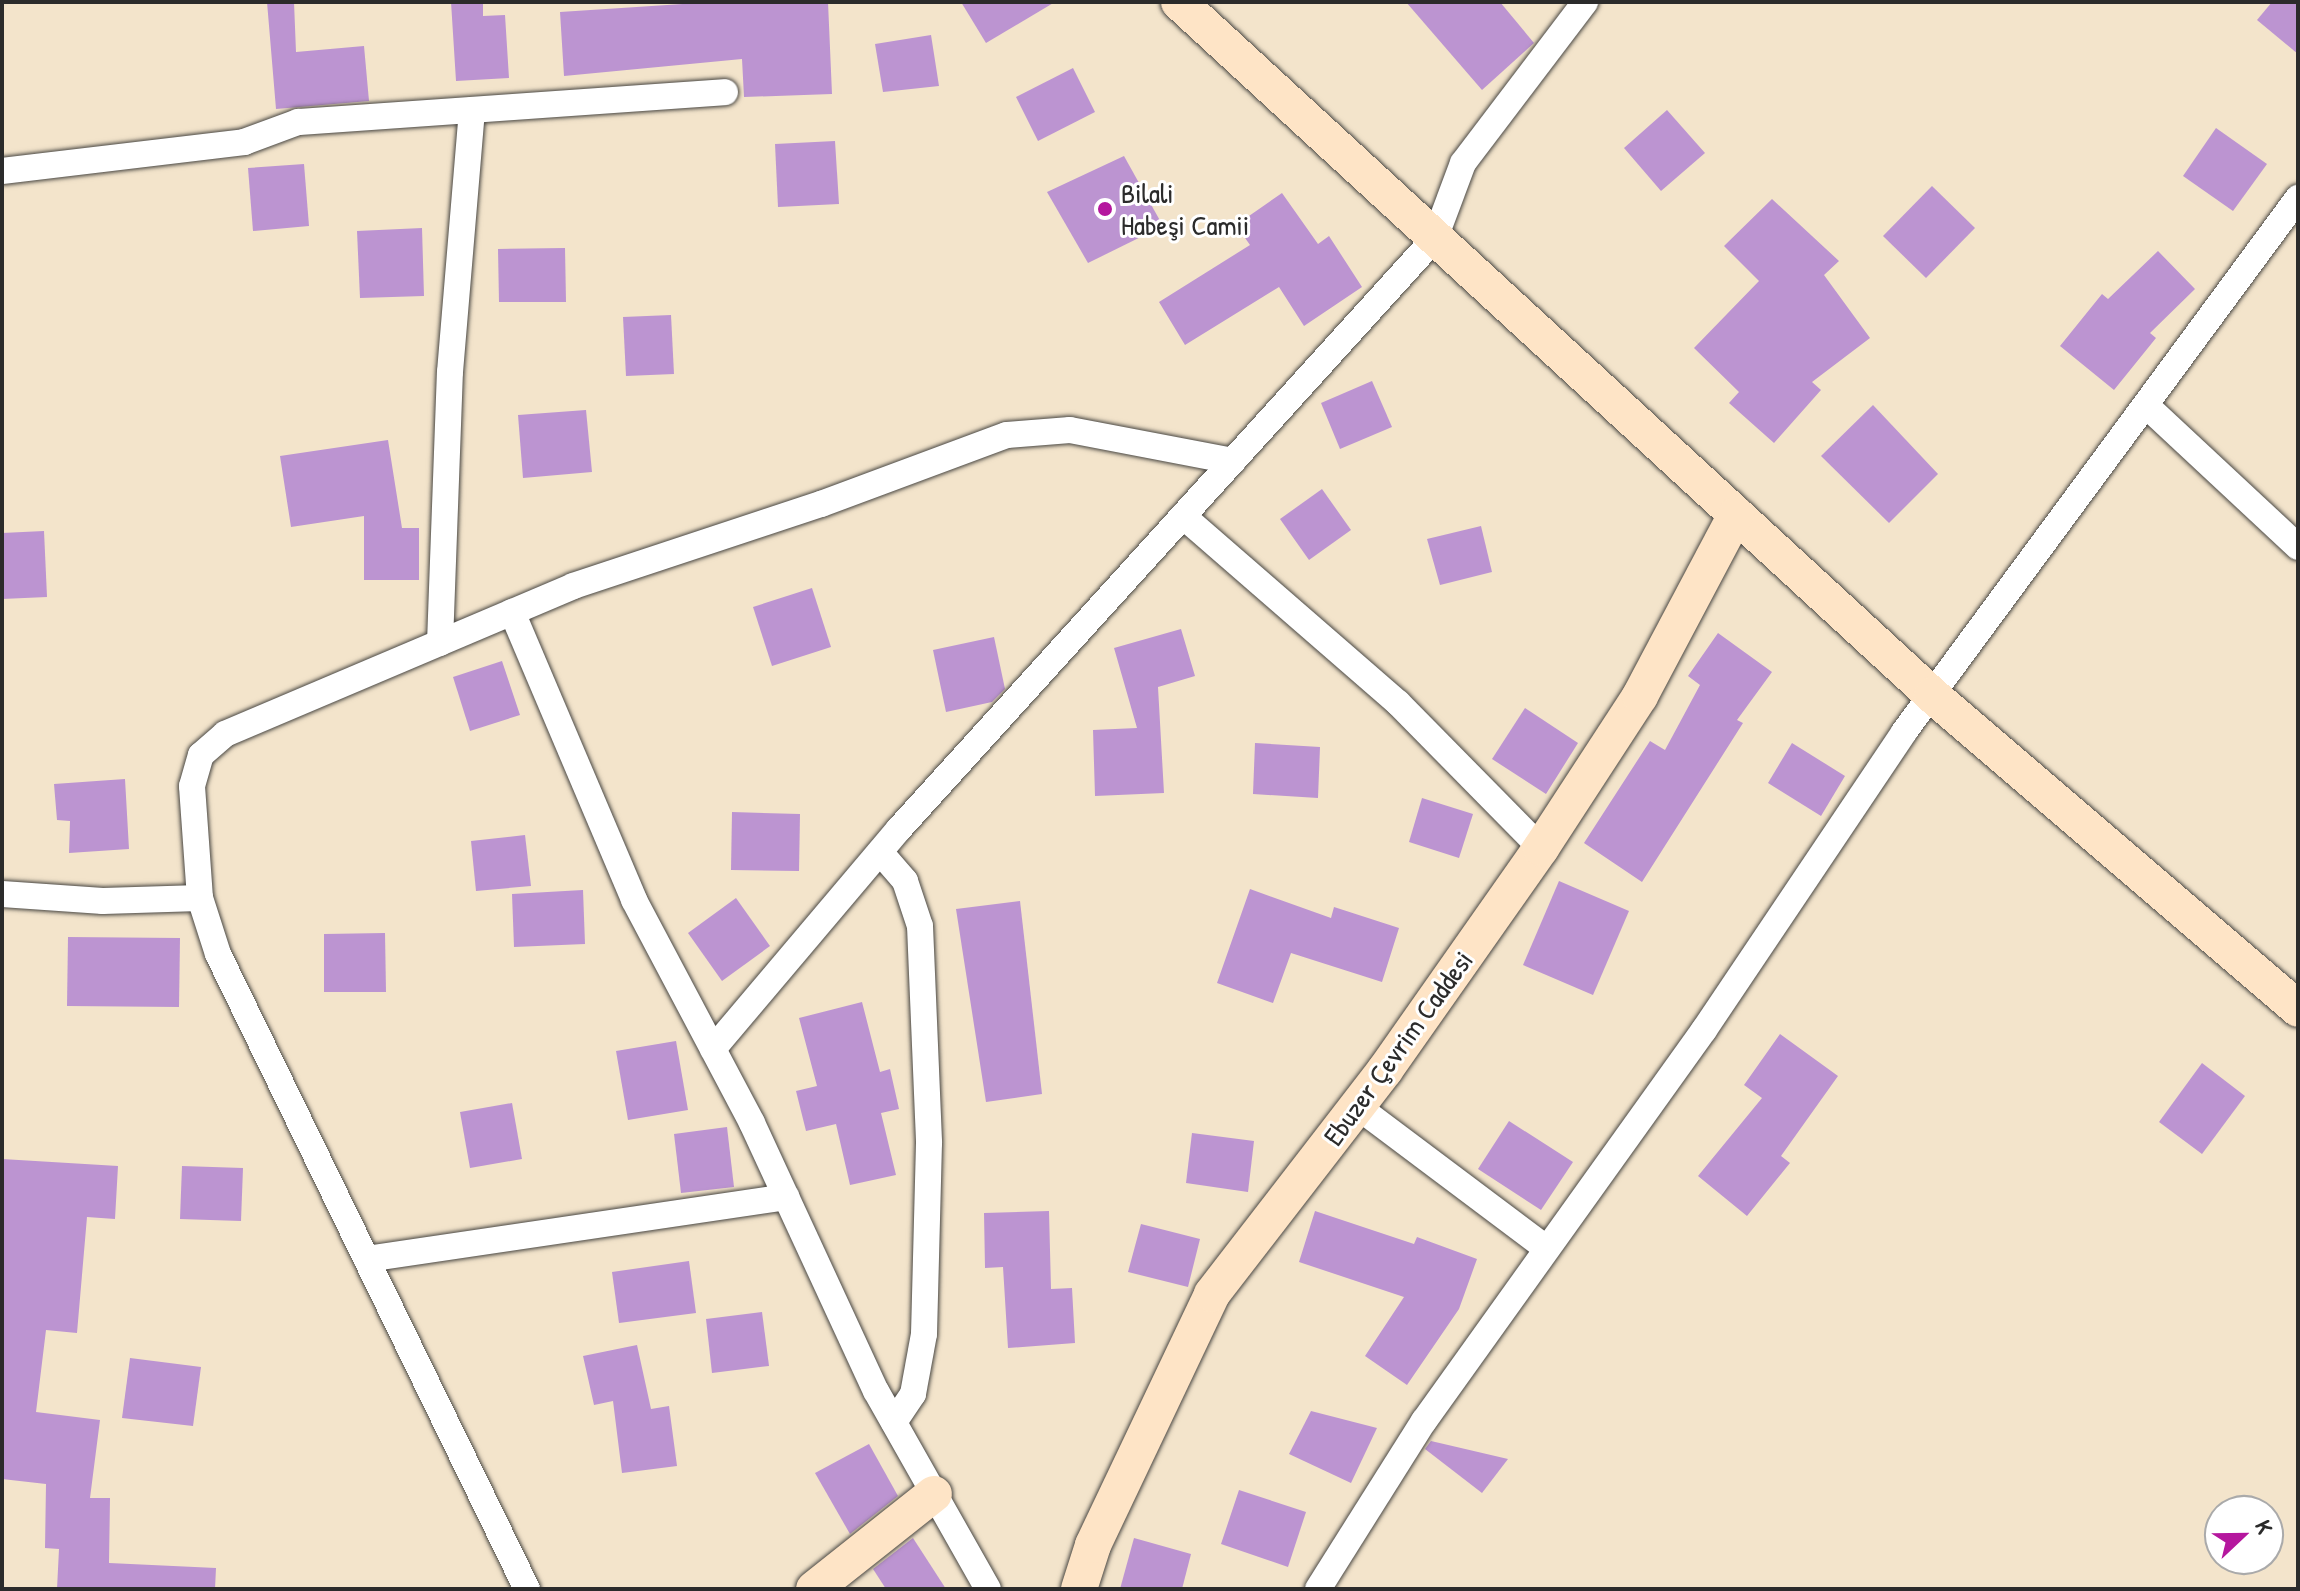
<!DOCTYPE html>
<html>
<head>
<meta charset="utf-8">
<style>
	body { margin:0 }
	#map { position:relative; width:2300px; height:1591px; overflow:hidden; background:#f3e4cb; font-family:"Patrick Hand",sans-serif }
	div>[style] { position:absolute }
	.building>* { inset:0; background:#bc94d1 }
	.roads { filter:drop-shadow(0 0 2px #494743) drop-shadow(0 0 2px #494743) }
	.street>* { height:26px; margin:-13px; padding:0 13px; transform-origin:13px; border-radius:13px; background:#fff }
	.secondary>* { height:36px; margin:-18px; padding:0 18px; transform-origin:18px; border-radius:18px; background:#fee4c6 }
	.dots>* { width:22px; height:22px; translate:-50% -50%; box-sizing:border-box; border:4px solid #fff; border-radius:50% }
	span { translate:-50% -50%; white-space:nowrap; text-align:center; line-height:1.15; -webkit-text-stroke:6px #fff; paint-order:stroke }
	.poi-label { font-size:28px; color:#2b2b2b }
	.left { translate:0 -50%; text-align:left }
	.street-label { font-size:28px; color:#2b2b2b }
	.frame { position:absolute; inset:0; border:4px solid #2b2b2b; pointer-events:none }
	.north { position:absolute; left:2204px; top:1495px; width:80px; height:80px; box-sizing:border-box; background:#fff; border:2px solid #aaa; border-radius:50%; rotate:68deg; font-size:22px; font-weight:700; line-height:32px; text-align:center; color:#2b2b2b }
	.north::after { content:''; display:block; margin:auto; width:28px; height:36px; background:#b5179e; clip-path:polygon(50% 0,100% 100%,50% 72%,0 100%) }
</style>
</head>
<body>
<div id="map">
	<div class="building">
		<div style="clip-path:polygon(267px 2px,294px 2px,296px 52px,364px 46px,369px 101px,276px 109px)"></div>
		<div style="clip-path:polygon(451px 2px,483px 2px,483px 16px,505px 15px,509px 78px,456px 81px)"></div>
		<div style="clip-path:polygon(713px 2px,828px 2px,832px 94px,744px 97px,742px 59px,564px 76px,560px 12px)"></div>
		<div style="clip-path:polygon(961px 2px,1055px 2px,986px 43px)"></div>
		<div style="clip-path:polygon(1406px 2px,1500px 2px,1534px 43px,1482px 90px)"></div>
		<div style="clip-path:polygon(2272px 2px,2298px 2px,2298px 54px,2257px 20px)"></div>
		<div style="clip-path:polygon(931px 35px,939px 86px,883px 92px,875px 44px)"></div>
		<div style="clip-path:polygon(1073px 68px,1095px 112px,1038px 141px,1016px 97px)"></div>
		<div style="clip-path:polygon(1667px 110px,1705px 153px,1661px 191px,1624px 148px)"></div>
		<div style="clip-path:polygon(2216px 128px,2267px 164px,2233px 211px,2183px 176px)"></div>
		<div style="clip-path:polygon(835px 141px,839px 204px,778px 207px,775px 144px)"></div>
		<div style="clip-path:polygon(1124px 156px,1163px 226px,1088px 263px,1047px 192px)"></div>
		<div style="clip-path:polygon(304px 164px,309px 226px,253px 231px,248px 168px)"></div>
		<div style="clip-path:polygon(1932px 186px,1975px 228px,1926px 278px,1883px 236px)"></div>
		<div style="clip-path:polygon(1282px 193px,1318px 244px,1329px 236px,1362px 287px,1304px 326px,1279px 287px,1185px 345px,1159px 302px,1250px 245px,1236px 225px)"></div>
		<div style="clip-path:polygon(1772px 199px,1839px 261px,1824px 275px,1870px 338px,1812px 382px,1821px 390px,1774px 443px,1729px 403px,1739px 392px,1694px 348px,1759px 281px,1724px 246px)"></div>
		<div style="clip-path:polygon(422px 228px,424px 296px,360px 298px,357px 231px)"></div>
		<div style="clip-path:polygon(565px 248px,566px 302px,499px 302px,498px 249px)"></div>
		<div style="clip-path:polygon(2158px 251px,2195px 289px,2150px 333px,2156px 338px,2114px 390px,2060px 346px,2102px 294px,2108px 299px)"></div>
		<div style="clip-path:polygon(671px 315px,674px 374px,626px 376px,623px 317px)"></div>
		<div style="clip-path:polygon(1372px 381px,1392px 427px,1340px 449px,1321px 403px)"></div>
		<div style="clip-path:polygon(1873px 405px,1938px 474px,1889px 523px,1821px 456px)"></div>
		<div style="clip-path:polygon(586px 410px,592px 472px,523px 478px,518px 415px)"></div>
		<div style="clip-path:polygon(388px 440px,402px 528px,419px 528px,419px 580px,364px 580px,364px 516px,291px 527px,280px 456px)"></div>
		<div style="clip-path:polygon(1322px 489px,1351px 530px,1309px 560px,1280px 519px)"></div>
		<div style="clip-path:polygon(1481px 526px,1492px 572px,1440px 585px,1427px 539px)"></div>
		<div style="clip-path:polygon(44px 531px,47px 597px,2px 599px,2px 533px)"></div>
		<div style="clip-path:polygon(812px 588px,831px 647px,772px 666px,753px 607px)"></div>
		<div style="clip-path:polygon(1181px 629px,1195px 676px,1158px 687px,1164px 793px,1095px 796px,1093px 730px,1137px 728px,1114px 648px)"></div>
		<div style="clip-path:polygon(1718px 633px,1772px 672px,1737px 720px,1743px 723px,1642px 882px,1584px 843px,1650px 741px,1665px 750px,1700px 685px,1688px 676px)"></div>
		<div style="clip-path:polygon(994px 637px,1005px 689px,992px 702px,946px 712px,933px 650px)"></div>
		<div style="clip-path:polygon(502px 661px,520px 715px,470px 731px,453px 677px)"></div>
		<div style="clip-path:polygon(1525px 708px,1578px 743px,1546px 794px,1492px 759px)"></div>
		<div style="clip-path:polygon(1255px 743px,1320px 747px,1318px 798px,1253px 794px)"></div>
		<div style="clip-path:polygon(1792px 743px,1845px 776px,1821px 816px,1768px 783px)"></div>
		<div style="clip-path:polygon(125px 779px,129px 849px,69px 853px,70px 821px,57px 820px,54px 784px)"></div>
		<div style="clip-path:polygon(1422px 798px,1473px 814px,1459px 858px,1409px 842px)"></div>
		<div style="clip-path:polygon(732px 812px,800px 814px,799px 871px,731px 870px)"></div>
		<div style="clip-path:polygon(525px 835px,531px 886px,476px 891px,471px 841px)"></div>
		<div style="clip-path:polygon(1559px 881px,1629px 911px,1593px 995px,1523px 965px)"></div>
		<div style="clip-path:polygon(1250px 889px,1331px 918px,1334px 907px,1399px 928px,1382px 982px,1291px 953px,1273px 1003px,1217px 983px)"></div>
		<div style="clip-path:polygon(583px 890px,585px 944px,514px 947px,512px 894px)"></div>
		<div style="clip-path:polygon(736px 898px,770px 946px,722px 981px,688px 933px)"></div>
		<div style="clip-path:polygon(1020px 901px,1042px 1094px,986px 1102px,956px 909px)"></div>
		<div style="clip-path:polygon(385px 933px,386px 992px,324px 992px,324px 934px)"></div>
		<div style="clip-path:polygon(68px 937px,180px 938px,179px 1007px,67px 1006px)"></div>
		<div style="clip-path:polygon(862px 1002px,880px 1072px,890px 1069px,899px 1109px,881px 1113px,896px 1175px,850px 1185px,836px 1124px,806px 1131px,796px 1091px,817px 1086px,799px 1018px)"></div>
		<div style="clip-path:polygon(1780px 1034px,1838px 1076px,1781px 1156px,1790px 1163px,1747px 1216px,1698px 1176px,1762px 1098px,1744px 1085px)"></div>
		<div style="clip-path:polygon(676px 1041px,688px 1110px,628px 1120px,616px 1051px)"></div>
		<div style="clip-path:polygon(2202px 1063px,2245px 1096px,2202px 1154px,2159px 1122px)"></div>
		<div style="clip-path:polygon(512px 1103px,522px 1159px,470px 1168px,460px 1112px)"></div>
		<div style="clip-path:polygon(1509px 1121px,1573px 1162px,1541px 1210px,1478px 1169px)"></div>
		<div style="clip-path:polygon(727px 1127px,734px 1187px,681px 1193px,674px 1134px)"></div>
		<div style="clip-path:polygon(1192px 1133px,1254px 1141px,1248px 1192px,1186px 1183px)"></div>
		<div style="clip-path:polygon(2px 1159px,118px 1166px,115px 1219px,87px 1217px,77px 1333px,46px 1330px,36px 1412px,100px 1420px,90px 1498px,110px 1498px,109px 1563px,216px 1568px,215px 1589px,57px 1589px,59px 1549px,45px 1548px,46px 1484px,2px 1479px)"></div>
		<div style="clip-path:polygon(182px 1166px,243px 1168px,241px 1221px,180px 1219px)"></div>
		<div style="clip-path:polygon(1049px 1211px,1051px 1289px,1072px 1288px,1075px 1343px,1008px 1348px,1003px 1267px,985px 1268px,984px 1213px)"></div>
		<div style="clip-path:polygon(1315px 1211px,1414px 1244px,1417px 1237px,1477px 1259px,1459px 1309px,1407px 1385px,1365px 1356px,1404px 1297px,1299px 1262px)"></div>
		<div style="clip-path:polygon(1141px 1224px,1200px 1239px,1188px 1287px,1128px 1272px)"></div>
		<div style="clip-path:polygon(689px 1261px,696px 1313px,619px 1323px,612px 1272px)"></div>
		<div style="clip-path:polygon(762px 1312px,769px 1366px,712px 1373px,706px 1319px)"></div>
		<div style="clip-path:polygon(637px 1345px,651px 1409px,669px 1406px,677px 1466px,622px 1473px,613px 1401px,594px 1405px,583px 1356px)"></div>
		<div style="clip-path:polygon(130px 1358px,201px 1367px,193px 1426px,122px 1418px)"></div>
		<div style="clip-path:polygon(1311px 1411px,1377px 1428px,1351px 1483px,1289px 1454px)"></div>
		<div style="clip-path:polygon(1431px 1441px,1508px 1459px,1482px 1493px,1425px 1449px)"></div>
		<div style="clip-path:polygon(869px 1444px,898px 1496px,850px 1534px,815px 1473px)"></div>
		<div style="clip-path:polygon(1239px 1490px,1306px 1512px,1288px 1567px,1221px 1544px)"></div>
		<div style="clip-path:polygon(913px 1538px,946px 1589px,886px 1589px,873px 1569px)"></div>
		<div style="clip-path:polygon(1134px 1538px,1191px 1554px,1182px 1589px,1120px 1589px)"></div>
	</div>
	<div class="roads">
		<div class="street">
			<div style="left:2px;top:171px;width:244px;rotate:-6.8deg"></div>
			<div style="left:244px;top:142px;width:58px;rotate:-20.3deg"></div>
			<div style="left:298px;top:122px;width:428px;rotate:-4deg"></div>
			<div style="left:2148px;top:407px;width:205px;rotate:43deg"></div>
			<div style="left:1183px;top:516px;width:285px;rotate:41deg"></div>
			<div style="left:1398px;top:703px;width:204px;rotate:45.4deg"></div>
			<div style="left:512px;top:612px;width:313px;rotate:67deg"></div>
			<div style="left:634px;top:900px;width:252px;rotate:62.1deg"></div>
			<div style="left:752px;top:1123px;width:295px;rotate:65.2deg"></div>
			<div style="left:876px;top:1391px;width:227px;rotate:60.5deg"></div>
			<div style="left:440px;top:643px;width:271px;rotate:-87.9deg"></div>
			<div style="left:450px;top:372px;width:263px;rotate:-85.2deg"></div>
			<div style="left:880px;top:852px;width:38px;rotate:49deg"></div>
			<div style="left:905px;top:881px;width:47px;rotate:71.6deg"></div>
			<div style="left:920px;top:926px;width:217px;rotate:87.6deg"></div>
			<div style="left:929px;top:1143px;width:191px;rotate:91.5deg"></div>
			<div style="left:924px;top:1334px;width:61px;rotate:100.4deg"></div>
			<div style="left:913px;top:1394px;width:34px;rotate:124deg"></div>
			<div style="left:2px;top:894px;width:101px;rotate:4deg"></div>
			<div style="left:103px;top:901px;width:97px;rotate:-1.8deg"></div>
			<div style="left:713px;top:1049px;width:288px;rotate:-49.8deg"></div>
			<div style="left:899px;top:829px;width:798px;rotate:-47.79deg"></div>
			<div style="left:1435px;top:238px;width:80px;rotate:-69.5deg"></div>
			<div style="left:1463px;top:163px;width:202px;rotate:-52.8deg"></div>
			<div style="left:1358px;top:1107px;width:235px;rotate:36.9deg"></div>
			<div style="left:367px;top:1259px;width:424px;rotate:-8.4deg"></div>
			<div style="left:527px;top:1589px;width:706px;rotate:-115.95deg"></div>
			<div style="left:218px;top:954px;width:59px;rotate:-107.8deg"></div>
			<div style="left:200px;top:898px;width:112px;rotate:-94.1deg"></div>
			<div style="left:192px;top:786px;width:32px;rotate:-74deg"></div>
			<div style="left:201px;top:755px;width:32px;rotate:-41deg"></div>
			<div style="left:225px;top:734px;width:378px;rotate:-23deg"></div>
			<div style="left:573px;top:586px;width:261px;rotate:-18.3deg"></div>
			<div style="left:821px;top:504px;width:198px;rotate:-20.4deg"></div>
			<div style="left:1007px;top:435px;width:63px;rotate:-4.5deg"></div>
			<div style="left:1070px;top:430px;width:166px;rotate:10.8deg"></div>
			<div style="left:1318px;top:1589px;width:199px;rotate:-57.8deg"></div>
			<div style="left:1424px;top:1421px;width:481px;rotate:-54.4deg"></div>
			<div style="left:1704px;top:1030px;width:359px;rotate:-56.1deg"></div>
			<div style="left:1904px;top:732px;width:664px;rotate:-53.58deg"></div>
		</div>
		<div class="secondary">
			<div style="left:1179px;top:2px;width:1023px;rotate:42.62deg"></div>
			<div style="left:1932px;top:695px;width:482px;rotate:40.6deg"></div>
			<div style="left:814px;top:1589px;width:153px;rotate:-38.4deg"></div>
			<div style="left:1079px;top:1589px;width:46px;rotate:-72.3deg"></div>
			<div style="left:1093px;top:1545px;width:278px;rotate:-64.6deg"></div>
			<div style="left:1212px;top:1294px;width:283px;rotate:-52.3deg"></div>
			<div style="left:1385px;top:1070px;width:271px;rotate:-54.9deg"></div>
			<div style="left:1541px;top:848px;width:181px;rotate:-56.9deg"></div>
			<div style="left:1640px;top:696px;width:205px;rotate:-62.1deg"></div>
		</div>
	</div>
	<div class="dots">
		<div style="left:1105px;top:209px;background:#b5179e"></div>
	</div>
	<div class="poi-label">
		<span class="left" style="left:1121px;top:209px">Bilali<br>Habeşi Camii</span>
	</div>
	<div class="street-label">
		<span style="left:1398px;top:1048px;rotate:-54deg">Ebuzer Çevrim Caddesi</span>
	</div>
	<div class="frame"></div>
	<div class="north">K</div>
</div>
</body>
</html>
